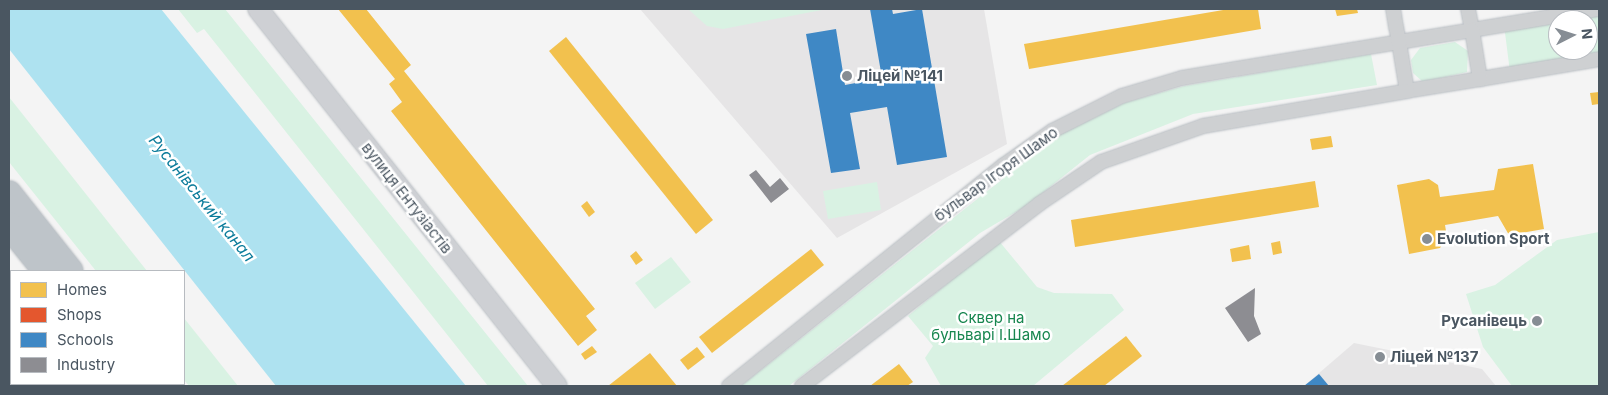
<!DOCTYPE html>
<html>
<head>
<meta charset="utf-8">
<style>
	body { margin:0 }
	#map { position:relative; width:1608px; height:395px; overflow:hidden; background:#f4f4f4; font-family:Inter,sans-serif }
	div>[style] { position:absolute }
	.education>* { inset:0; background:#e6e5e6 }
	.green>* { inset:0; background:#d9f2e3 }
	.water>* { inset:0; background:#aee2f0 }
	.homes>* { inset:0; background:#f2c14e }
	.shops>* { inset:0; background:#e4572e }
	.schools>* { inset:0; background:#3f88c5 }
	.industry>* { inset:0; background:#8d8d92 }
	.roads { filter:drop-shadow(0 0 1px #b9bec3) drop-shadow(0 0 1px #b9bec3) }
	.street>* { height:14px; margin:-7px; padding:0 7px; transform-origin:7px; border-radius:7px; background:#ced0d2 }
	.secondary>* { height:20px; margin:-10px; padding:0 10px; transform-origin:10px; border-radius:10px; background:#ced0d4 }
	.highway>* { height:26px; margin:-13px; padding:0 13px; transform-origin:13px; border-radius:13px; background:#bec4c9 }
	.dots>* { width:14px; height:14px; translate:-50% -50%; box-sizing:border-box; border:2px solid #fff; border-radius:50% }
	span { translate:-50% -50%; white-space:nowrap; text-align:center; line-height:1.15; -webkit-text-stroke:5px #fff; paint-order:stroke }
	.poi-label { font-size:15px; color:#4a5661; font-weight:700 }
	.left { translate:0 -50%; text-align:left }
	.right { translate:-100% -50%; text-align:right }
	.street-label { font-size:15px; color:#4a5661 }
	.park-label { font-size:15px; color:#17864f }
	.water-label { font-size:16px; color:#0c7c9b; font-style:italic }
	.frame { position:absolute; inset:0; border:10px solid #4a5661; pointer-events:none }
	.legend { position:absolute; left:10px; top:270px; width:175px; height:115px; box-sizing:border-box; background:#fff; border:1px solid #b7bbc0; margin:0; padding:6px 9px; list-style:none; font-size:15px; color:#4a5661 }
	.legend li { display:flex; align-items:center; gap:10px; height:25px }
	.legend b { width:25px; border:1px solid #b7bbc0 }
	.north { position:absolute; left:1548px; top:10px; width:50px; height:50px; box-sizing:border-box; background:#fff; border:1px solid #b7bbc0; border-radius:50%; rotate:85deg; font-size:14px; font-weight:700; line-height:20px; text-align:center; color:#4a5661 }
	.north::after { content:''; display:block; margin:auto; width:18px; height:22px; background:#868d94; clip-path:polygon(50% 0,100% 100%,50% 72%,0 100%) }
</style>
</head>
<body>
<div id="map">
	<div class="education">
		<div style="clip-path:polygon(640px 9px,984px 9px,1007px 144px,837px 238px)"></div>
		<div style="clip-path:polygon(1354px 343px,1482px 369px,1496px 386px,1304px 386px)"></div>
	</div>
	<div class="green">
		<div style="clip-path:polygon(178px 9px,225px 9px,528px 386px,488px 386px,204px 29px,197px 33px)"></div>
		<div style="clip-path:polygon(688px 9px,827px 9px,723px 29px,707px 26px)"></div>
		<div style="clip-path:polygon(evenodd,1599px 9px,1599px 59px,1510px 72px,1504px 25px,1599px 9px,1558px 20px,1588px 20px,1588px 50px,1558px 50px,1558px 20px)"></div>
		<div style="clip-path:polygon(1455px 42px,1468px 51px,1467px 72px,1423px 82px,1413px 73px,1411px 60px,1420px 48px)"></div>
		<div style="clip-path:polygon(1371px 54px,1377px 85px,1193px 114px,1090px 155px,1026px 206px,980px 233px,789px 386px,741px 386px,1057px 136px,1124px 103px,1184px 86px)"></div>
		<div style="clip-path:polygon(9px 97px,147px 271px,96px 271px,9px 162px)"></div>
		<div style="clip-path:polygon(877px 182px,881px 210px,828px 219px,823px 191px)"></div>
		<div style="clip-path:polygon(1599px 232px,1599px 386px,1512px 386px,1483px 347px,1466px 294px,1495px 285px,1557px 240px)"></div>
		<div style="clip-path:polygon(999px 241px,1037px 287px,1054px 293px,1112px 294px,1124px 310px,1033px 386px,941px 386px,925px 358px,933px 346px,908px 316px)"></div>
		<div style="clip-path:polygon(671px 257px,691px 282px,655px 309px,635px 283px)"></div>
		<div style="clip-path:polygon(184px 318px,238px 386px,189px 386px,184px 380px)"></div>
		<div style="clip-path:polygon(24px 384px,103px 384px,105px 386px,21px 386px)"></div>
	</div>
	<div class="water">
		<div style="clip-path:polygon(9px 9px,161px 9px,466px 386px,276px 386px,9px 49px)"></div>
	</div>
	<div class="homes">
		<div style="clip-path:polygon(338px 9px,366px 9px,411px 65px,404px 71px,595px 309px,586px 316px,597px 330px,578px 346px,391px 111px,402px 102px,389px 84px,395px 79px)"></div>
		<div style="clip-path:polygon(1229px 9px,1258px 9px,1261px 29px,1029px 69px,1024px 44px)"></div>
		<div style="clip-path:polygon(1335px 9px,1357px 9px,1358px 13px,1337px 16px)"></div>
		<div style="clip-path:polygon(566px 37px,713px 220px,696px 234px,549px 51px)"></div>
		<div style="clip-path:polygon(1599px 92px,1599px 104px,1592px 105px,1590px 93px)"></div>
		<div style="clip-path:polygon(1331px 136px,1333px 147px,1312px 150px,1310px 139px)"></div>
		<div style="clip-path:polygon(1533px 164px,1544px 229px,1509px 235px,1498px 216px,1445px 225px,1447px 237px,1440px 248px,1409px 254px,1397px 185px,1429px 179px,1438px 185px,1440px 197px,1494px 190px,1498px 169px)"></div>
		<div style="clip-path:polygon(1315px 181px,1319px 207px,1075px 247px,1071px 220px)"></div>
		<div style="clip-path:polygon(587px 201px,595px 212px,589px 217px,581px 206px)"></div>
		<div style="clip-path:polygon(1280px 241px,1282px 253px,1273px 255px,1271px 243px)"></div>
		<div style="clip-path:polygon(1249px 245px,1251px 259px,1232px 262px,1230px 249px)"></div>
		<div style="clip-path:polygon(811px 249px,824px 265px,712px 353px,699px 337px)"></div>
		<div style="clip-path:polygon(636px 251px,643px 260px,636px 265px,630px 256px)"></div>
		<div style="clip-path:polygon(1126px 336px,1142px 356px,1104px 386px,1062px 386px)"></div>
		<div style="clip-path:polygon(592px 346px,597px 352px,585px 360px,581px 354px)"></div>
		<div style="clip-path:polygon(697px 347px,705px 357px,688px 370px,680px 360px)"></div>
		<div style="clip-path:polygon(650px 353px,677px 386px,608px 386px)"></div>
		<div style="clip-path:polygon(899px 364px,913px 382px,907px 386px,870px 386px)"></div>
	</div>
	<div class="shops">
		<div style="clip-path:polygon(9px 293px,11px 296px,9px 382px)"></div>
	</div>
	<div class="schools">
		<div style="clip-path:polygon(870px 9px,892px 9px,893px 14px,922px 9px,947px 157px,897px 165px,887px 107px,850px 113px,860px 169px,831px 173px,806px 34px,836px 29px,845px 85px,882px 78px)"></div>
		<div style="clip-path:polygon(1319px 374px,1329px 386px,1304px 386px)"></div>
	</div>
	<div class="industry">
		<div style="clip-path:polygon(756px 170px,770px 187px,780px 178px,789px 189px,771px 203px,749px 175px)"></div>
		<div style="clip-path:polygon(1255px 288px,1254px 316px,1261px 334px,1248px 342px,1225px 308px)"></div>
	</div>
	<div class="roads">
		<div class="street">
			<div style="left:1468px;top:9px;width:21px;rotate:79deg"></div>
			<div style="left:1472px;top:30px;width:129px;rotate:-9.4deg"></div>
			<div style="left:1480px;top:79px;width:121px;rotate:-9.5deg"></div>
			<div style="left:729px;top:386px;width:353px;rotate:-38.8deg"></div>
			<div style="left:1004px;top:165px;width:59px;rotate:-35.3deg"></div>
			<div style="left:1052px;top:131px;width:78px;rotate:-26.6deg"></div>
			<div style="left:1122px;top:96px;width:63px;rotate:-16.7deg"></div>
			<div style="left:1182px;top:78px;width:55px;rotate:-9.5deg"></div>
			<div style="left:1236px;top:69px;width:165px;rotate:-9.4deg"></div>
			<div style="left:1399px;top:42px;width:74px;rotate:-9.3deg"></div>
			<div style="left:1472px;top:30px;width:50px;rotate:80.7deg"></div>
			<div style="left:1480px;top:79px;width:74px;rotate:170.7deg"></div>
			<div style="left:1407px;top:91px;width:50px;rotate:-99.3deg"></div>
			<div style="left:1399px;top:42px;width:15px;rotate:-101deg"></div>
			<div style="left:1396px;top:27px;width:13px;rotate:-99deg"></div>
			<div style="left:1394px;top:14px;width:5px;rotate:-101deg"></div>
			<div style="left:802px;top:386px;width:299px;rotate:-37.5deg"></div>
			<div style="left:1039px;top:204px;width:75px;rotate:-34.1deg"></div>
			<div style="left:1101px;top:162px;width:108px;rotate:-19.4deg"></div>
			<div style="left:1203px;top:126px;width:207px;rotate:-9.7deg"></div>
		</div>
		<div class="secondary">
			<div style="left:258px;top:9px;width:481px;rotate:51.6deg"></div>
		</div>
		<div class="highway">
			<div style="left:9px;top:194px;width:98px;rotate:51.6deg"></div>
			<div style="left:9px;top:225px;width:59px;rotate:51.2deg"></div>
			<div style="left:136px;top:384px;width:3px;rotate:45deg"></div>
			<div style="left:160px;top:384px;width:3px;rotate:45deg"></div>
		</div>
	</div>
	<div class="dots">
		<div style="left:847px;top:76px;background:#868d94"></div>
		<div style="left:1427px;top:239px;background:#868d94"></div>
		<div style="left:1537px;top:321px;background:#868d94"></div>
		<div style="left:1380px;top:357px;background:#868d94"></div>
	</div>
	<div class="poi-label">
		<span class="left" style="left:857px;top:76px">Ліцей №141</span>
		<span class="left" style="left:1437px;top:239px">Evolution Sport</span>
		<span class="right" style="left:1527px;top:321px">Русанівець</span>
		<span class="left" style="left:1390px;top:357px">Ліцей №137</span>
	</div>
	<div class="street-label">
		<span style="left:996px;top:174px;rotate:-36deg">бульвар Ігоря Шамо</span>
		<span style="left:407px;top:198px;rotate:52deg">вулиця Ентузіастів</span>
	</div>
	<div class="park-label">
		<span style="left:991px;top:326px">Сквер на<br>бульварі І.Шамо</span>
	</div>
	<div class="water-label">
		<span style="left:202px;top:198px;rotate:51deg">Русанівський канал</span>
	</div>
	<div class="frame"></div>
	<ul class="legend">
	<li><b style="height:14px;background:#f2c14e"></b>Homes</li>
	<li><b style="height:14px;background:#e4572e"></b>Shops</li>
	<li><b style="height:14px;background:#3f88c5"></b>Schools</li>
	<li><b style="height:14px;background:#8d8d92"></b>Industry</li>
	</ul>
	<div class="north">N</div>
</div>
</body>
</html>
